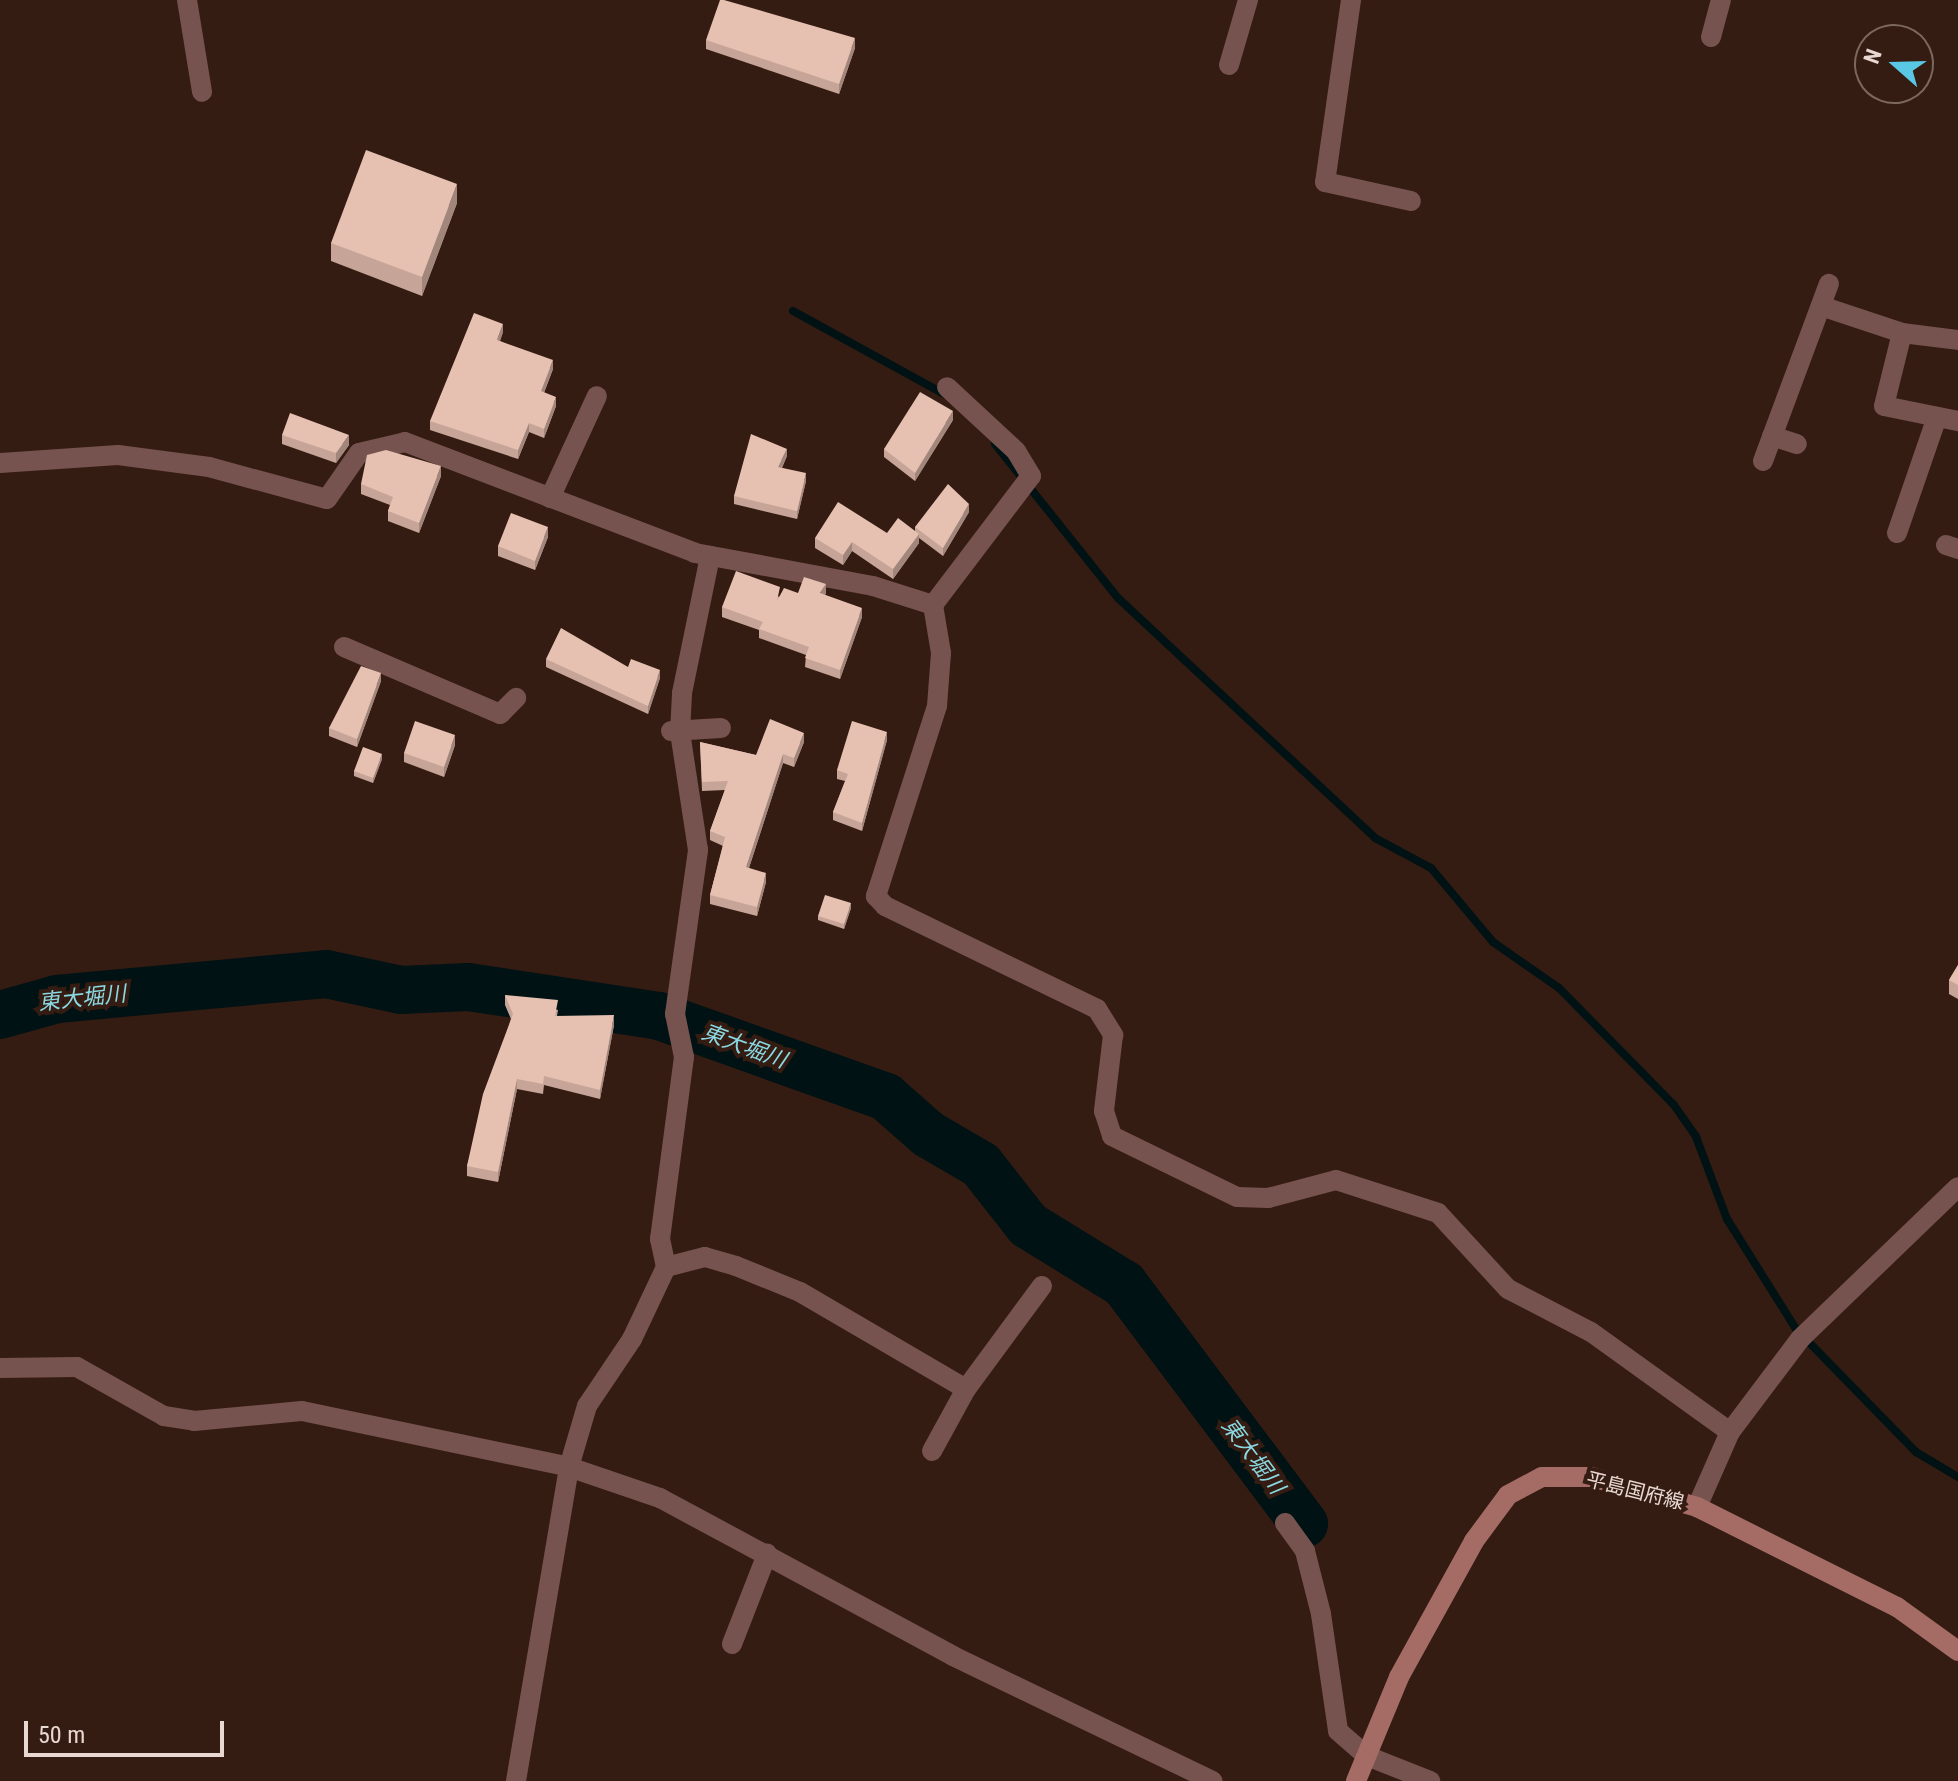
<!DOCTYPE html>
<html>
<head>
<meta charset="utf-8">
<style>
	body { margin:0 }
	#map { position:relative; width:1958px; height:1781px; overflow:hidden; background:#341c12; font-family:"Roboto Condensed","Noto Sans JP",sans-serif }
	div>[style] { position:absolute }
	.stream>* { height:8px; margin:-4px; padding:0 4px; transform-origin:4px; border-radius:4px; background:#001214 }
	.river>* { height:48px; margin:-24px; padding:0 24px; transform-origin:24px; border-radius:24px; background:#001214 }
	.street>* { height:20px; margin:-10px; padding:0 10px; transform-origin:10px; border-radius:10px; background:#76534e }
	.secondary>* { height:20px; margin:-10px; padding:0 10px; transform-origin:10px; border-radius:10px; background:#a56c66 }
	.wall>* { inset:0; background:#c6a598 }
	.shaded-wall>* { inset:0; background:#a1867c }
	.building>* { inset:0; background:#e6c0b1 }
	span { translate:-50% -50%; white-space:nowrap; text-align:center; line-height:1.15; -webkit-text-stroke:8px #341c12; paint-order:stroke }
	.street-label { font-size:20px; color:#e9d8d1 }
	.water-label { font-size:22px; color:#8ad8e2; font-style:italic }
	.north { position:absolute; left:1854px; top:24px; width:80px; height:80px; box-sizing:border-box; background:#341c12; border:2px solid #7c675e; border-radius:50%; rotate:290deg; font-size:22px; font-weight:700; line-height:32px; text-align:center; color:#e9d8d1 }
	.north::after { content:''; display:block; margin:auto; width:28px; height:36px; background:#59c8e4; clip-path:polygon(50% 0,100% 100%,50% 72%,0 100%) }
	.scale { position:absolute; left:24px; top:1721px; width:200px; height:36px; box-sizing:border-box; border:4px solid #e9d8d1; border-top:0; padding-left:10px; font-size:24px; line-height:28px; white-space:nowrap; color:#e9d8d1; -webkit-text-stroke:6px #341c12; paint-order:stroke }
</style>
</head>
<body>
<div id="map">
	<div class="stream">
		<div style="left:793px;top:311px;width:175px;rotate:28.8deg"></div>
		<div style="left:995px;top:444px;width:197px;rotate:51.4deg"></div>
		<div style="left:1118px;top:598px;width:352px;rotate:43deg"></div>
		<div style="left:1375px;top:838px;width:64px;rotate:28.2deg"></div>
		<div style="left:1431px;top:868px;width:97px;rotate:50deg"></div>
		<div style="left:1493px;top:942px;width:80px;rotate:34.9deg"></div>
		<div style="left:1559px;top:988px;width:164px;rotate:45.5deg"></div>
		<div style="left:1674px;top:1105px;width:39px;rotate:55deg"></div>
		<div style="left:1696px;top:1137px;width:88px;rotate:69.3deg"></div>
		<div style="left:1727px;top:1219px;width:130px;rotate:57.9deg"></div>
		<div style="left:1796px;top:1329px;width:172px;rotate:45.7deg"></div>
		<div style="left:1916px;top:1452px;width:49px;rotate:30.8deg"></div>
	</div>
	<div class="river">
		<div style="left:0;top:1015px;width:59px;rotate:-15.7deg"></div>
		<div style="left:57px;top:999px;width:270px;rotate:-5.3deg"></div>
		<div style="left:326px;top:974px;width:77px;rotate:12deg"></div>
		<div style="left:401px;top:990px;width:67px;rotate:-2.6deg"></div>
		<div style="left:468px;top:987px;width:193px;rotate:8.6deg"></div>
		<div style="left:659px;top:1016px;width:241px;rotate:19.6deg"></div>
		<div style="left:886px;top:1097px;width:56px;rotate:41.4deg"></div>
		<div style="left:928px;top:1134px;width:61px;rotate:30.3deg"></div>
		<div style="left:981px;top:1165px;width:76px;rotate:51.9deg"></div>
		<div style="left:1028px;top:1225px;width:113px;rotate:31.6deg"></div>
		<div style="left:1124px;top:1284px;width:300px;rotate:53.1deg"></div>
	</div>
	<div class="street">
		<div style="left:187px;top:0;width:93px;rotate:80.7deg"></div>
		<div style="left:1351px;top:0;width:184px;rotate:98.1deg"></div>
		<div style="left:1325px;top:182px;width:88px;rotate:12.5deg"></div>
		<div style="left:1711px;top:37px;width:38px;rotate:-75deg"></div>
		<div style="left:1229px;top:65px;width:68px;rotate:-73.7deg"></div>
		<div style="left:1821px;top:306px;width:85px;rotate:18.4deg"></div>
		<div style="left:1902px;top:333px;width:56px;rotate:7.1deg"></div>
		<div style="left:1902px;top:333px;width:75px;rotate:103.9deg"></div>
		<div style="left:1884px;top:406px;width:76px;rotate:11.5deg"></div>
		<div style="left:1772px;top:436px;width:26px;rotate:18deg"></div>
		<div style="left:1763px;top:461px;width:189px;rotate:-69.6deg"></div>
		<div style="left:0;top:463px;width:118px;rotate:-3.9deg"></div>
		<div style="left:118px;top:455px;width:92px;rotate:7.5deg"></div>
		<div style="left:209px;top:467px;width:122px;rotate:15.2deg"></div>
		<div style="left:327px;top:499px;width:56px;rotate:-55.2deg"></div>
		<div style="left:359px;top:453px;width:47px;rotate:-13.4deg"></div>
		<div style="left:405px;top:442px;width:311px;rotate:20.9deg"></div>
		<div style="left:695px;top:553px;width:181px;rotate:10.5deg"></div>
		<div style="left:873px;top:586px;width:63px;rotate:17.6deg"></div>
		<div style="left:933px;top:605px;width:49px;rotate:80.5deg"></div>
		<div style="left:941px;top:653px;width:53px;rotate:94.3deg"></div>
		<div style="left:937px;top:706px;width:200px;rotate:107.8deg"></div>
		<div style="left:876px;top:896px;width:13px;rotate:48deg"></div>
		<div style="left:885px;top:906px;width:236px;rotate:25.9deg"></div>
		<div style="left:1097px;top:1009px;width:31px;rotate:58deg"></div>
		<div style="left:1113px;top:1035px;width:77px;rotate:96.8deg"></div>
		<div style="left:1104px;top:1111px;width:26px;rotate:72deg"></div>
		<div style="left:1112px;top:1136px;width:139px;rotate:26deg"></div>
		<div style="left:1237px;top:1197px;width:31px;rotate:2deg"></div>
		<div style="left:1268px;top:1198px;width:70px;rotate:-14.8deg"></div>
		<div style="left:1336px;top:1180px;width:107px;rotate:17.9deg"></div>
		<div style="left:1438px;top:1213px;width:103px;rotate:47.4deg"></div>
		<div style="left:1508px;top:1289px;width:93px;rotate:27.4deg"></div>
		<div style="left:1591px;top:1332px;width:171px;rotate:35.7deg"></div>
		<div style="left:550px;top:498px;width:112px;rotate:-65.3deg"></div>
		<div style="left:1897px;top:533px;width:123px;rotate:-71deg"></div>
		<div style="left:1946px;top:545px;width:13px;rotate:18deg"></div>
		<div style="left:933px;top:605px;width:162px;rotate:-52.8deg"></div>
		<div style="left:1031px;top:476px;width:29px;rotate:-121deg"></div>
		<div style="left:1016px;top:451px;width:94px;rotate:-137.2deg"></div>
		<div style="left:344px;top:647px;width:170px;rotate:23.2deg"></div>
		<div style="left:500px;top:714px;width:23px;rotate:-45deg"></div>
		<div style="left:671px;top:731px;width:50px;rotate:-3.4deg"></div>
		<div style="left:666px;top:1267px;width:40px;rotate:-14.4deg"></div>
		<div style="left:705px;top:1257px;width:32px;rotate:16deg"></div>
		<div style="left:736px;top:1266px;width:69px;rotate:22.1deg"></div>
		<div style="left:800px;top:1292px;width:192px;rotate:30.3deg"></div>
		<div style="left:0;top:1368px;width:77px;rotate:-0.7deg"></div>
		<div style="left:77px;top:1367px;width:100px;rotate:29.4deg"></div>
		<div style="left:164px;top:1416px;width:30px;rotate:9deg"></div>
		<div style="left:194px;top:1421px;width:108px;rotate:-5.3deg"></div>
		<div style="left:302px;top:1411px;width:273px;rotate:11.8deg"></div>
		<div style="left:569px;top:1467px;width:96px;rotate:18.8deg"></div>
		<div style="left:660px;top:1498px;width:333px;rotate:28.3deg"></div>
		<div style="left:953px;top:1656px;width:288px;rotate:25.7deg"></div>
		<div style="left:932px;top:1451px;width:71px;rotate:-61.3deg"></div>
		<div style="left:966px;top:1389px;width:128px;rotate:-53.6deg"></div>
		<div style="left:1697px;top:1507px;width:82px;rotate:-66.3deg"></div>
		<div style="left:1730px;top:1432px;width:116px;rotate:-53deg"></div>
		<div style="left:1800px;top:1339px;width:219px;rotate:-43.9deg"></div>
		<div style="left:1285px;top:1523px;width:34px;rotate:54deg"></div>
		<div style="left:1305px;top:1551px;width:65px;rotate:75.7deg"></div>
		<div style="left:1321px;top:1614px;width:118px;rotate:81.7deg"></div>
		<div style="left:1338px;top:1731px;width:38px;rotate:41deg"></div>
		<div style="left:1367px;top:1756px;width:68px;rotate:21.6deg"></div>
		<div style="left:732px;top:1644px;width:97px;rotate:-68.7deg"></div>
		<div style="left:516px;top:1781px;width:318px;rotate:-80.4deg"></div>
		<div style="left:569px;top:1467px;width:64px;rotate:-73.6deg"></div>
		<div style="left:587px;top:1406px;width:81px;rotate:-56.1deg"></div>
		<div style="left:632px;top:1339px;width:80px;rotate:-64.7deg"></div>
		<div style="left:666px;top:1267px;width:29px;rotate:-102deg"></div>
		<div style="left:660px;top:1239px;width:184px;rotate:-82.5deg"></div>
		<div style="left:684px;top:1057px;width:44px;rotate:-101.8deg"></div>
		<div style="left:675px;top:1014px;width:166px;rotate:-82deg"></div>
		<div style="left:698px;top:850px;width:118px;rotate:-98.7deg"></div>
		<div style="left:680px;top:733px;width:40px;rotate:-87.1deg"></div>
		<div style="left:682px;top:693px;width:140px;rotate:-78.4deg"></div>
	</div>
	<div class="secondary">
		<div style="left:1356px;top:1781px;width:113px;rotate:-67.5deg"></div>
		<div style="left:1399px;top:1677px;width:155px;rotate:-61.1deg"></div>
		<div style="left:1474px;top:1541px;width:57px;rotate:-53.5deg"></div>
		<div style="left:1508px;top:1495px;width:38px;rotate:-28deg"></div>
		<div style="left:1542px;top:1477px;width:49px"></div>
		<div style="left:1591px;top:1477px;width:110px;rotate:15.8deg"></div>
		<div style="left:1697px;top:1507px;width:224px;rotate:26.6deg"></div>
		<div style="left:1897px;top:1607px;width:75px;rotate:35.8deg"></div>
	</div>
	<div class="wall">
		<div style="clip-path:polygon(706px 40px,855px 48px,839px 94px,706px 49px)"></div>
		<div style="clip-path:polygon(457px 203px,422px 296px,331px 261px,331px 243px)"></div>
		<div style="clip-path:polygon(503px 332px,500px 341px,553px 369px,544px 393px,556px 406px,544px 438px,529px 432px,518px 459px,430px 430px,430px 421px)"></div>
		<div style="clip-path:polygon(953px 420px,915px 481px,884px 457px,884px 449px)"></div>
		<div style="clip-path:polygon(282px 435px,349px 445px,336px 463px,282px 444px)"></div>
		<div style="clip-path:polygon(787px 456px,782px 468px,806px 481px,797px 519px,734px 504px,734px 496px)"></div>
		<div style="clip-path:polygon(441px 476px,419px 533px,388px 521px,388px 511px,390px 505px,361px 494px,361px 484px)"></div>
		<div style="clip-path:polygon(969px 512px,943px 556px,919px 538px,919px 543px,893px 579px,852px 551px,843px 565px,815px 548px,815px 538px,915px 531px,915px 527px)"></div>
		<div style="clip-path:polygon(548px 537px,535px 570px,498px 556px,498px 546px)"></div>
		<div style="clip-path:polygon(798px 593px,826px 593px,825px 595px,862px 617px,840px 679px,805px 667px,806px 655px,759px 638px,759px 630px,722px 617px,722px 607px)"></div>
		<div style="clip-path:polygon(546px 659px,628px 667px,660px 678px,648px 714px,546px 667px)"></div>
		<div style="clip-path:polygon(381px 681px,357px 747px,329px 736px,329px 728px)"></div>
		<div style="clip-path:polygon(887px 740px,862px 831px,833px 820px,833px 812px,845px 781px,837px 779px,837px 770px)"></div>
		<div style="clip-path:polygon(700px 742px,756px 755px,804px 742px,794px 767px,783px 763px,749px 868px,766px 882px,757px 916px,710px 904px,710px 895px,723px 846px,710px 840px,710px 831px,725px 790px,702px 791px)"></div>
		<div style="clip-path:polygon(455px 745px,444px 777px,404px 762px,404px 753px)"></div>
		<div style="clip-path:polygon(382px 759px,373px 783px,354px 776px,354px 771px)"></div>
		<div style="clip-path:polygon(851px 908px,844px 929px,818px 920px,818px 916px)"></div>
		<div style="clip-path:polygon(1958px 965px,1958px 999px,1949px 994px,1949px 980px)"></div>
		<div style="clip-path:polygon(505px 995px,558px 1010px,557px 1016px,614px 1025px,600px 1099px,544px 1085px,543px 1094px,517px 1089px,498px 1182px,467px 1176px,467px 1166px,511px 1019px,505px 1005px)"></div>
	</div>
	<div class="shaded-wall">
		<div style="clip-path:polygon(855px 38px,855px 48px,839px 94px,839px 84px)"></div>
		<div style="clip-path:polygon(457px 184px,457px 203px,422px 296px,422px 277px)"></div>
		<div style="clip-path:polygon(503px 324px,503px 332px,497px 349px,497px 340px)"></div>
		<div style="clip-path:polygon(553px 360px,553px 369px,541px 400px,541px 391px)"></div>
		<div style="clip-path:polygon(556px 397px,556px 406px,544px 438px,544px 429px)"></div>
		<div style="clip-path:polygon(953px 411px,953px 420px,915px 481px,915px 473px)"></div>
		<div style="clip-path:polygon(529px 423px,529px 432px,518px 459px,518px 450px)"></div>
		<div style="clip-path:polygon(349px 435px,349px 445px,336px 463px,336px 453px)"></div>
		<div style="clip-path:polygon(787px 449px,787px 456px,778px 475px,778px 467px)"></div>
		<div style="clip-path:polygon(441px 466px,441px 476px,419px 533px,419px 523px)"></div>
		<div style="clip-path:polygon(806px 473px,806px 481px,797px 519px,797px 511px)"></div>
		<div style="clip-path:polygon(969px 504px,969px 512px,943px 556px,943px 548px)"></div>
		<div style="clip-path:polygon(548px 527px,548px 537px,535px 570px,535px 561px)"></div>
		<div style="clip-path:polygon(919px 534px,919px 543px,893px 579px,893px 569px)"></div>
		<div style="clip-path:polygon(852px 542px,852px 551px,843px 565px,843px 555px)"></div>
		<div style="clip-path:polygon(826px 584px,826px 593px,820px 602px,820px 593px)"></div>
		<div style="clip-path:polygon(862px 608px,862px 617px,840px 679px,840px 670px)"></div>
		<div style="clip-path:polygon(660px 670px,660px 678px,648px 714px,648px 706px)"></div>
		<div style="clip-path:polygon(381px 673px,381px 681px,357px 747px,357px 739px)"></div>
		<div style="clip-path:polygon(887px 732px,887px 740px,862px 831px,862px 823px)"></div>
		<div style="clip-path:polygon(804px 733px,804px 742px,794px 767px,794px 758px)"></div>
		<div style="clip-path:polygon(455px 735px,455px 745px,444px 777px,444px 767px)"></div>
		<div style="clip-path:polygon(382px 754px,382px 759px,373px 783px,373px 778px)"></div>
		<div style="clip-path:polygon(783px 754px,783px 763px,746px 877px,746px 867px)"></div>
		<div style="clip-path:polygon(766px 873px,766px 882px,757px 916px,757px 907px)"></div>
		<div style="clip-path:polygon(851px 903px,851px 908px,844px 929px,844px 924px)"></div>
		<div style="clip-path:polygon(614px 1015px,614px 1025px,600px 1099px,600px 1090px)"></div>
		<div style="clip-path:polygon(517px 1079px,517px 1089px,498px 1182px,498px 1172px)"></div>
	</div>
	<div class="building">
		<div style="clip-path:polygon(720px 0,724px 0,855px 38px,839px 84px,706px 40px)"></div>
		<div style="clip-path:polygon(366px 150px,457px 184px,422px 277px,331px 243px)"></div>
		<div style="clip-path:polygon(474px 313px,503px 324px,497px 340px,553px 360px,541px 391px,556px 397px,544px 429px,529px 423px,518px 450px,430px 421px)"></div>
		<div style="clip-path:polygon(920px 392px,953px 411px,915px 473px,884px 449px)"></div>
		<div style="clip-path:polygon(290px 413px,349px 435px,336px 453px,282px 435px)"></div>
		<div style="clip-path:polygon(751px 434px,787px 449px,778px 467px,806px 473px,797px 511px,734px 496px)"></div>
		<div style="clip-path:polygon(386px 450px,441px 466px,419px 523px,388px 511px,393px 497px,361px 484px,367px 455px)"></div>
		<div style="clip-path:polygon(948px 484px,969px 504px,943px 548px,915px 527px)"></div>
		<div style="clip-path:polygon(838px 502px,887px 533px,898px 518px,919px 534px,893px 569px,852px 542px,843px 555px,815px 538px)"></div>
		<div style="clip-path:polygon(511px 513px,548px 527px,535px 561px,498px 546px)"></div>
		<div style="clip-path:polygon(736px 571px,780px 587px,777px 601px,784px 588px,798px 593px,804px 577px,826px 584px,820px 593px,862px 608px,840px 670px,805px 658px,809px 647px,759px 629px,763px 622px,722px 607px)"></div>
		<div style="clip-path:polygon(561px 628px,628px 667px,631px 659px,660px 670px,648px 706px,546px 659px)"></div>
		<div style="clip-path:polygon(361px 666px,381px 673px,357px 739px,329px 728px)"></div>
		<div style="clip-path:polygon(770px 719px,804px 733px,794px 758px,783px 754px,746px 867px,766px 873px,757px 907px,710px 895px,725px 837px,710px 831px,728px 781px,702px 782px,700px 742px,756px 755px)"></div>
		<div style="clip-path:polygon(415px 721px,455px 735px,444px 767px,404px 753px)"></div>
		<div style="clip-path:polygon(852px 721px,887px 732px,862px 823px,833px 812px,848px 774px,837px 770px)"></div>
		<div style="clip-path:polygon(363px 747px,382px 754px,373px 778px,354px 771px)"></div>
		<div style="clip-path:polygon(825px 895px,851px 903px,844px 924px,818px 916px)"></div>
		<div style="clip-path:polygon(1958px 965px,1958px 985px,1949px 980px)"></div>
		<div style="clip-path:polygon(505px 995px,558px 1000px,555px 1016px,614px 1015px,600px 1090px,544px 1076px,543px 1084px,517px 1079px,498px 1172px,467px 1166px,483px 1094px,513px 1014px)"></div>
	</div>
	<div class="street-label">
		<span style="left:1635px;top:1491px;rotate:14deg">平島国府線</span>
	</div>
	<div class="water-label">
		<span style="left:82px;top:998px;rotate:-6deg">東大堀川</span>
		<span style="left:744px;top:1046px;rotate:20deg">東大堀川</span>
		<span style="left:1253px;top:1456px;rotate:53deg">東大堀川</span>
	</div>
	<div class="north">N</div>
	<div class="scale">50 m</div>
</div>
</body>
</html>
